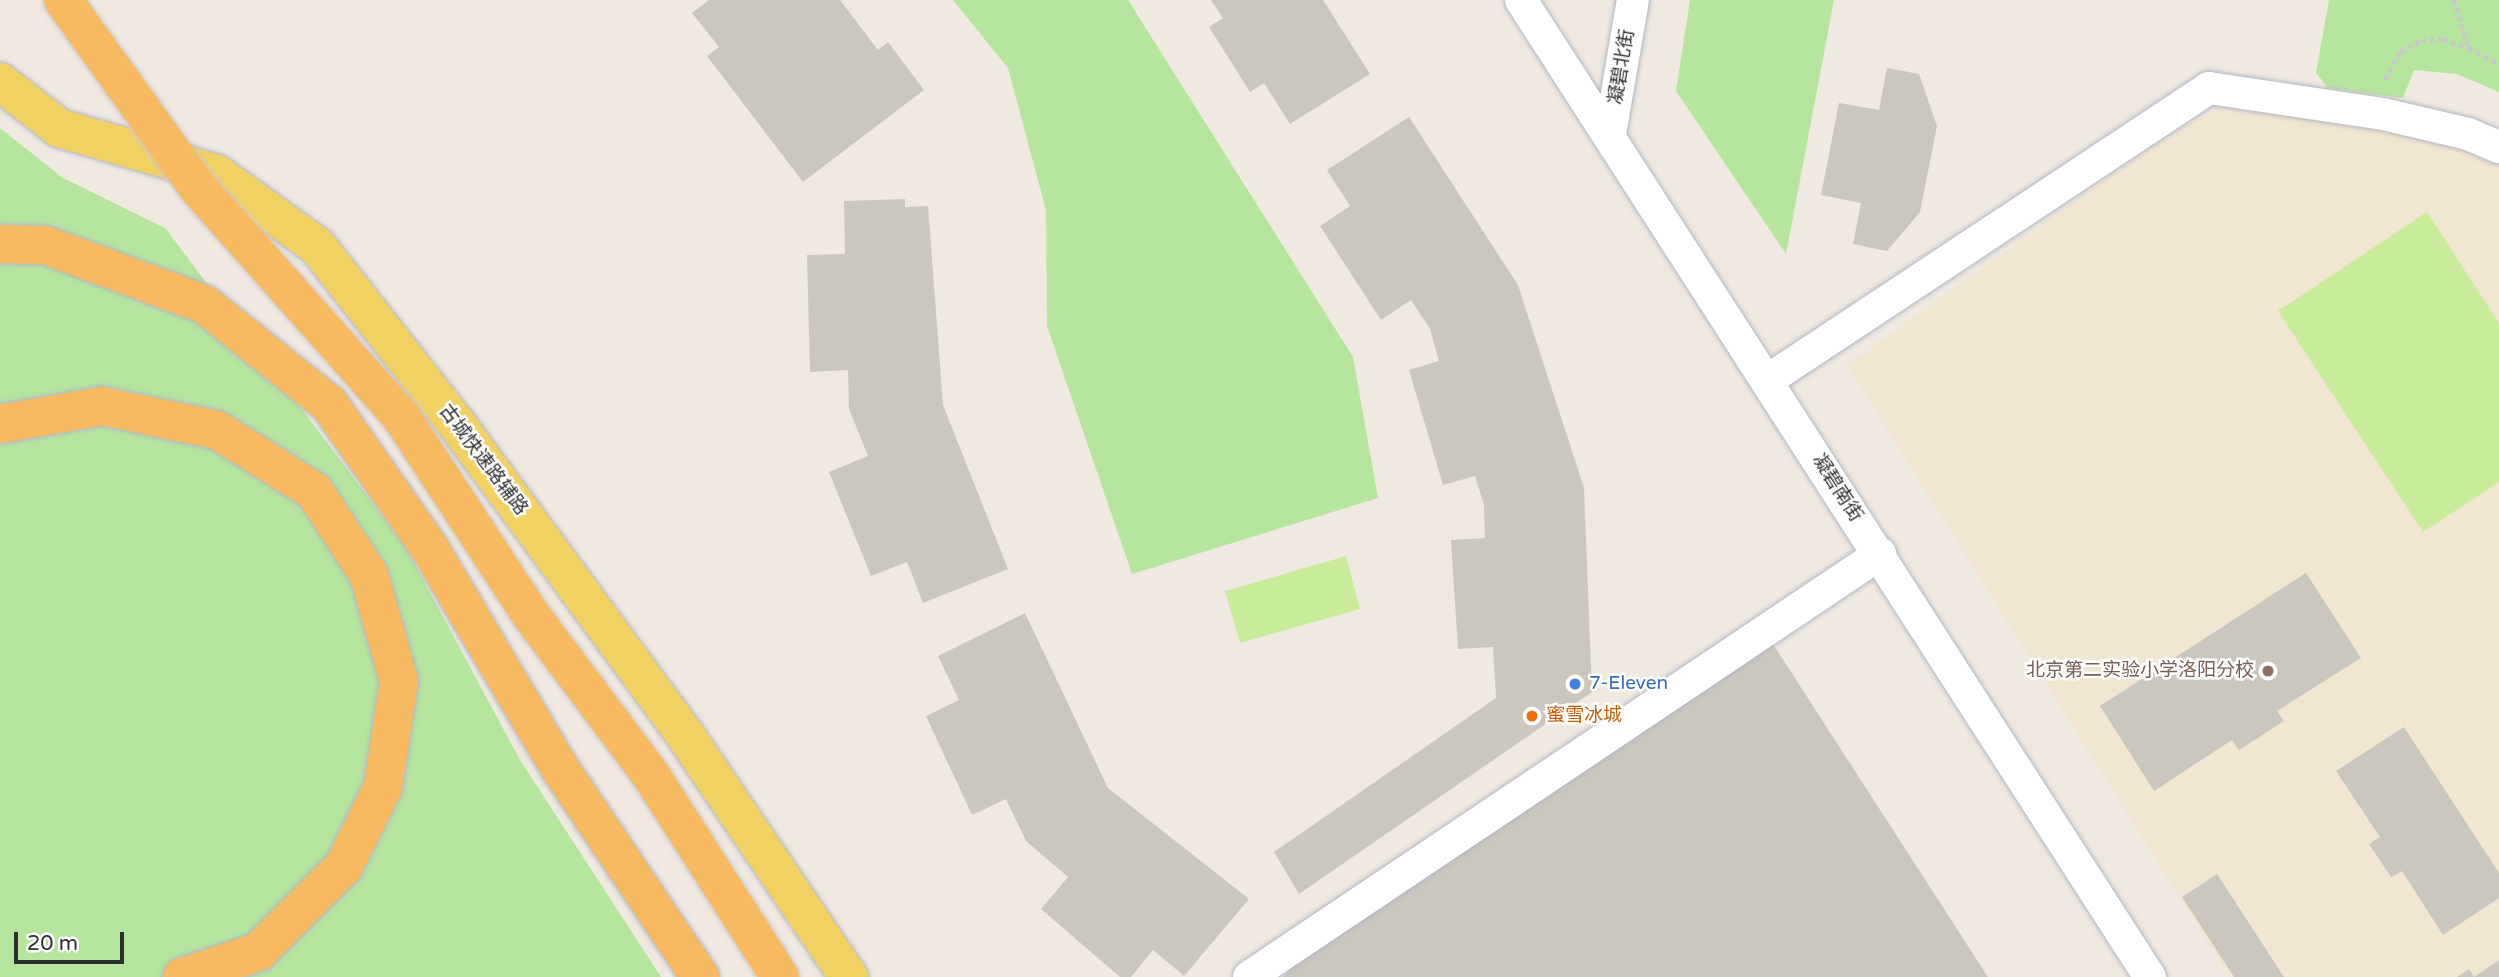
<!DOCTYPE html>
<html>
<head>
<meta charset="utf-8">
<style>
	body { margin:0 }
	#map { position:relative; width:2499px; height:977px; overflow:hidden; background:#efe9e1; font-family:"Varela Round","Noto Sans SC",sans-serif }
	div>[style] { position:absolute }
	.education>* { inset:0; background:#f0e6d1 }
	.green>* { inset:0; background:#b6e59e }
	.pitch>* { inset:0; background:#c9ec9a }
	.building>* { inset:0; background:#cbc7bf }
	.path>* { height:4.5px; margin-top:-2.25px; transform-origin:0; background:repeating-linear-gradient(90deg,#c9c9c9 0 5px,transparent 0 8.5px) }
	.roads { filter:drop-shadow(0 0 2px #b4b7c1) drop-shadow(0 0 2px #b4b7c1) }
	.minor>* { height:32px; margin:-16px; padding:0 16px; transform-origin:16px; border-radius:16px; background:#fff }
	.primary>* { height:38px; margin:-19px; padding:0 19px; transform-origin:19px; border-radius:19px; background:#f2d163 }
	.trunk>* { height:38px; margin:-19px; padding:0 19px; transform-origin:19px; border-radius:19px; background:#f8ba60 }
	.bridges { filter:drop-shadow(0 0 2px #c9c9c9) drop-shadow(0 0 2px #c9c9c9) }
	.trunk-bridge>* { height:38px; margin:-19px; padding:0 19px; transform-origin:19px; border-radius:19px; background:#f8ba60 }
	.dots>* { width:19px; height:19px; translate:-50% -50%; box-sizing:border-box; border:4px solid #fff; border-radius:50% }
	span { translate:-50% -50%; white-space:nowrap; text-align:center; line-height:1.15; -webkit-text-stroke:5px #fff; paint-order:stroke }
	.street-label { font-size:19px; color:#2e2e2e }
	.education-label { font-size:19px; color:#785e54 }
	.right { translate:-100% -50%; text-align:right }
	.shop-label { font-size:19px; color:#366cbe }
	.left { translate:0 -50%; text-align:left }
	.food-label { font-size:19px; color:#c56008 }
	.scale { position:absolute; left:14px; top:932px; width:110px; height:32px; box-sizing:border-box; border:4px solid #2e2e2e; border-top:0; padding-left:9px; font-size:21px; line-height:24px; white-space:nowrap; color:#2e2e2e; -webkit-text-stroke:5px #fff; paint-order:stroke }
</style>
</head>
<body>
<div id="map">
	<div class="education">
		<div style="clip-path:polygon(2231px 102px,2454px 144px,2499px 166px,2499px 977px,2229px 977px,1847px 365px,2160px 140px)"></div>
	</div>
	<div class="green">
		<div style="clip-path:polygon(953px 0,1128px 0,1353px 357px,1378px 498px,1132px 574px,1047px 326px,1046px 210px,1008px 68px)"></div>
		<div style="clip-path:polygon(1690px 0,1834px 0,1786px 254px,1676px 91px)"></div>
		<div style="clip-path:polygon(2329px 0,2499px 0,2499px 92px,2457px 74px,2414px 70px,2403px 98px,2328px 88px,2316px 73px)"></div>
		<div style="clip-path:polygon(0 128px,63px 178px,165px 228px,405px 546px,520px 760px,661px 977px,0 977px)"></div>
	</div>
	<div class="pitch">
		<div style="clip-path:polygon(2427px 212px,2499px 323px,2499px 482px,2423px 532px,2278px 311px)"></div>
		<div style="clip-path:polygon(1346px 556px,1360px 609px,1240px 643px,1225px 591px)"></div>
	</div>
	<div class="building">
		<div style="clip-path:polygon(709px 0,840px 0,878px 50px,888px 42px,924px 90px,803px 182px,707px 56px,719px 47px,692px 13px)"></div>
		<div style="clip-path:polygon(1211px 0,1323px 0,1370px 74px,1290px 124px,1264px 83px,1250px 92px,1209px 27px,1223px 18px)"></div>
		<div style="clip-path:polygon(1887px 68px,1919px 74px,1937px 126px,1920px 212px,1887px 251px,1853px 244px,1861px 203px,1821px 195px,1839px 103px,1879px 110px)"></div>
		<div style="clip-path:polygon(1409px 117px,1518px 285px,1584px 488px,1592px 692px,1299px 894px,1274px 852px,1496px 698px,1493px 647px,1458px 649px,1451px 540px,1485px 538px,1484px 505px,1475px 476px,1443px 485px,1409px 370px,1439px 361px,1430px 329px,1411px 300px,1381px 320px,1320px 226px,1350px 206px,1327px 170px)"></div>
		<div style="clip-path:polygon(905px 199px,905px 207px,928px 206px,943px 405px,1008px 569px,923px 603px,907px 562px,871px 576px,829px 472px,868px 456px,849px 409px,848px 370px,810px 372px,807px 255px,845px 254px,844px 201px)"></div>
		<div style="clip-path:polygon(2306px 573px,2361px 658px,2277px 711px,2284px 721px,2239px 750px,2232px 740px,2154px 791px,2100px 706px)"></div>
		<div style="clip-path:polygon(1025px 613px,1108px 788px,1249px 899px,1184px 976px,1153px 950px,1131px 977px,1120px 977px,1041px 909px,1068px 877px,1026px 841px,1006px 799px,972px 815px,926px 716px,959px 700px,938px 656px)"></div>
		<div style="clip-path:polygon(1771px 641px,1988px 977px,1283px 977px,1312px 944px)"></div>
		<div style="clip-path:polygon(2404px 727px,2499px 873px,2499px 898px,2443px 935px,2402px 871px,2391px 877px,2369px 844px,2380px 837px,2336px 771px)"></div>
		<div style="clip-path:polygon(2217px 874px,2284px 977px,2234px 977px,2182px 897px)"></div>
		<div style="clip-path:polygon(2499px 960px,2499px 977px,2457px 977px,2469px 969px,2474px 977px)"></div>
	</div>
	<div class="path">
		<div style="left:2454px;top:0;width:50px;rotate:72.6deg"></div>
		<div style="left:2469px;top:48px;width:34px;rotate:28deg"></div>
		<div style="left:2385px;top:79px;width:31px;rotate:-61deg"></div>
		<div style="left:2400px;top:52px;width:24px;rotate:-30deg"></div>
		<div style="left:2421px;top:40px;width:22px;rotate:-3deg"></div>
		<div style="left:2443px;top:39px;width:28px;rotate:19deg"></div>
	</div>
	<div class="roads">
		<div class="minor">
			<div style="left:1521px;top:0;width:1162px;rotate:57.23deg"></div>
			<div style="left:1610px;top:134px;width:136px;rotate:-80.3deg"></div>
			<div style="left:1768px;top:380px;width:529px;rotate:-33.51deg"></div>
			<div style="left:2209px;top:88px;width:176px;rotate:8.5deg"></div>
			<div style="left:2383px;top:114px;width:87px;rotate:13.2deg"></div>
			<div style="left:2468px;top:134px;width:34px;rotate:23deg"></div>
			<div style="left:1249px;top:977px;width:760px;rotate:-33.84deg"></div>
		</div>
		<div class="primary">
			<div style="left:0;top:82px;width:75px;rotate:37.9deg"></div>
			<div style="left:59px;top:128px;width:165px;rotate:16.2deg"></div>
			<div style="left:217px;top:174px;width:123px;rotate:35.8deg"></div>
			<div style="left:317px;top:246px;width:225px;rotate:51.9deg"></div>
			<div style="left:456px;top:423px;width:391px;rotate:53.7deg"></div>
			<div style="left:687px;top:738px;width:289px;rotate:55.9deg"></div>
		</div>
		<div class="trunk">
			<div style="left:0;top:244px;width:45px;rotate:1.3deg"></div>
			<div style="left:45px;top:245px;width:170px;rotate:20.4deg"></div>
			<div style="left:204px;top:304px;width:160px;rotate:38.7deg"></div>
			<div style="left:329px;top:404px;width:177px;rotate:55.1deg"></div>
			<div style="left:430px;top:549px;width:253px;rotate:59.4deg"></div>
			<div style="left:559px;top:767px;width:253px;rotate:56.1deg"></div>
			<div style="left:0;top:424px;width:104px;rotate:-10deg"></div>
			<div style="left:102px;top:406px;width:117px;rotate:11.8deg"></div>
			<div style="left:217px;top:430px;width:115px;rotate:32.2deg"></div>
			<div style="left:314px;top:491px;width:100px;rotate:56.8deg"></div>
			<div style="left:369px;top:575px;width:110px;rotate:74.2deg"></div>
			<div style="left:399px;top:681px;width:107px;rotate:98.6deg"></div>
			<div style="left:383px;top:787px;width:88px;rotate:116.3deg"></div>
			<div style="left:344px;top:866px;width:122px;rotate:135deg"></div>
			<div style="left:258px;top:952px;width:80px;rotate:161.8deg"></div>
		</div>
	</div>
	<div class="bridges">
		<div class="trunk-bridge">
			<div style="left:63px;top:0;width:233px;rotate:54.3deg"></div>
			<div style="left:199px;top:189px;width:306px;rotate:48.4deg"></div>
			<div style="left:402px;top:418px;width:235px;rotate:56.8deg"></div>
			<div style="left:531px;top:615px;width:202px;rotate:53.2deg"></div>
			<div style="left:652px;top:777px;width:237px;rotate:57.4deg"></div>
		</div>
	</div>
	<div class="dots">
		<div style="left:2268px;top:671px;background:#8d6e63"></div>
		<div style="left:1575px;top:684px;background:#3f7fe0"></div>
		<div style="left:1532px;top:716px;background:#e8710a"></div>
	</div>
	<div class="street-label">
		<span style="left:1622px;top:67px;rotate:-81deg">凝碧北街</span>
		<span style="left:483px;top:460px;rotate:53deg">古城快速路辅路</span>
		<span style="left:1837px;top:488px;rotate:57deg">凝碧南街</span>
	</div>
	<div class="education-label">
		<span class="right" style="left:2254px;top:671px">北京第二实验小学洛阳分校</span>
	</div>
	<div class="shop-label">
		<span class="left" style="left:1589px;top:684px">7-Eleven</span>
	</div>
	<div class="food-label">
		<span class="left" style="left:1546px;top:716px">蜜雪冰城</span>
	</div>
	<div class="scale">20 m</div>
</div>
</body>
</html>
